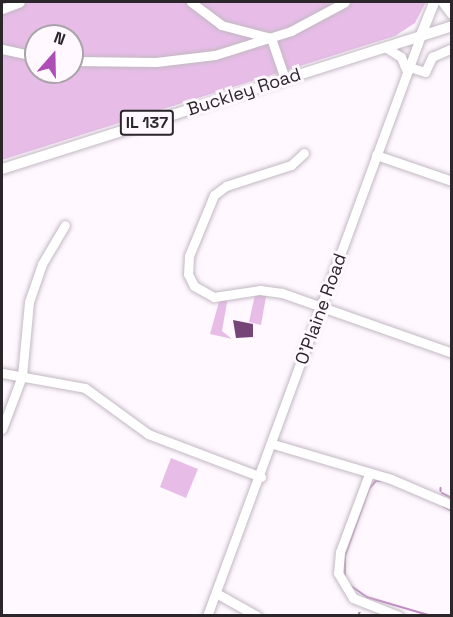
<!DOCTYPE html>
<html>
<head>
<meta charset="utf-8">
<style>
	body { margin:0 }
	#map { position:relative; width:453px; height:617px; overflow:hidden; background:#fff8ff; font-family:"Space Grotesk",sans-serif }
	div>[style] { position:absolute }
	.green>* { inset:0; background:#e7bde8 }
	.stream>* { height:1.5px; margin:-0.75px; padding:0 0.75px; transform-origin:0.75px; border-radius:0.75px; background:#c08bc3 }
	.building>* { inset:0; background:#754578 }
	.path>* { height:1.5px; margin-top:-0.75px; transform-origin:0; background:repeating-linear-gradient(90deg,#959095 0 4.5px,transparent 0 9px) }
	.roads { filter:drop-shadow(0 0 2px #c2b8c2) drop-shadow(0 0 2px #c2b8c2) }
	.minor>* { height:9px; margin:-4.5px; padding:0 4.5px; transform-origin:4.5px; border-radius:4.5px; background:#fff }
	.major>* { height:10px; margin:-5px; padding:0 5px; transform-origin:5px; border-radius:5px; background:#fff }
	span { translate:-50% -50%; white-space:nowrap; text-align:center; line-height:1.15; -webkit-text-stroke:6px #fff8ff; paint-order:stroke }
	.shield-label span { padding:2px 4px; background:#fff8ff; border:2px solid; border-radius:4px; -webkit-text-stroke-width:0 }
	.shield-label { font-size:16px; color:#2a262a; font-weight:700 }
	.street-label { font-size:18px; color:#2a262a }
	.frame { position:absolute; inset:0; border:3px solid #2a262a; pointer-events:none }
	.north { position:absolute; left:24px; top:24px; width:60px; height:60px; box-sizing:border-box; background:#fff8ff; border:2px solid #aaa4aa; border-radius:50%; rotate:20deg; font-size:16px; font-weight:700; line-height:24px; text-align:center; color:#2a262a }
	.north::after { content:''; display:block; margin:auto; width:21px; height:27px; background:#ae4db5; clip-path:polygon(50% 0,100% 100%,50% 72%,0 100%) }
</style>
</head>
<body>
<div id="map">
	<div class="green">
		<div style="clip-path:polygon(evenodd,2px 2px,426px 2px,415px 23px,395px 36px,2px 160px,2px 2px,36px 36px,72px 36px,72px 72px,36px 72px,36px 36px)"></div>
		<div style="clip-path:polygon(256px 290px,267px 291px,261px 325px,249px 322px)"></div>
		<div style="clip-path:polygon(228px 297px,222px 331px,232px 339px,210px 334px,220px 298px)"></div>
		<div style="clip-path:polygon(171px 458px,198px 469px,186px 498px,160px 487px)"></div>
	</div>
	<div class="stream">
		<div style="left:441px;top:488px;width:3px;rotate:90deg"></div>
		<div style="left:442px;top:493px;width:11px;rotate:27deg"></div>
		<div style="left:443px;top:506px;width:10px;rotate:29deg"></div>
		<div style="left:345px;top:576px;width:20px;rotate:-90deg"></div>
		<div style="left:345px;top:556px;width:71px;rotate:-70.3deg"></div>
		<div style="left:369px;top:489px;width:11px;rotate:-49deg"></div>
		<div style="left:376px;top:481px;width:7px"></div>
		<div style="left:350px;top:585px;width:21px;rotate:35deg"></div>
		<div style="left:367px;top:597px;width:68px;rotate:16.3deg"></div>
	</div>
	<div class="building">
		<div style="clip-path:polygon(233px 320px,253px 324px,253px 337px,236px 338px)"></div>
	</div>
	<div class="path">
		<div style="left:49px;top:616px;width:21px"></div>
		<div style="left:358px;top:616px;width:9px;rotate:-69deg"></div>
	</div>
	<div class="roads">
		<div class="minor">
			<div style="left:191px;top:2px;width:38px;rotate:37deg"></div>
			<div style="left:221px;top:25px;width:52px;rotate:14.6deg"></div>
			<div style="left:271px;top:38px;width:43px;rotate:71.1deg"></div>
			<div style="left:2px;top:9px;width:19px;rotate:-21deg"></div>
			<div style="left:385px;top:47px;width:19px;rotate:32deg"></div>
			<div style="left:401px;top:57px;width:16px;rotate:68deg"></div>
			<div style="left:2px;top:49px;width:35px;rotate:12deg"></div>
			<div style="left:72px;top:61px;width:84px;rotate:0.7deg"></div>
			<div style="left:156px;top:62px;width:59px;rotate:-6.8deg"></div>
			<div style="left:215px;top:55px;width:80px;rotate:-17.5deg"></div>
			<div style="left:291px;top:31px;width:61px;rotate:-28.2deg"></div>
			<div style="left:409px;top:67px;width:17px;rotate:17deg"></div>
			<div style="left:425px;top:72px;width:17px;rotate:-65deg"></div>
			<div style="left:432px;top:57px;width:22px;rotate:-24deg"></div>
			<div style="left:304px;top:153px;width:18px;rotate:137deg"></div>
			<div style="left:291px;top:165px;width:68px;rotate:162.1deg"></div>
			<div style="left:226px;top:186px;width:15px;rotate:143deg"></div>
			<div style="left:214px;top:195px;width:66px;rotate:112.3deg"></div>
			<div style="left:189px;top:256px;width:18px;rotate:93deg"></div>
			<div style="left:188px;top:274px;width:13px;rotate:63deg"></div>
			<div style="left:194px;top:286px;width:23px;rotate:29deg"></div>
			<div style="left:214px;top:297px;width:47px;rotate:-8.7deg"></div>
			<div style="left:260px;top:290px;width:22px;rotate:8deg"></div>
			<div style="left:282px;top:293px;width:180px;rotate:19.4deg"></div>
			<div style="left:376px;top:155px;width:80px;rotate:18.9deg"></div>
			<div style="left:2px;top:373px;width:84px;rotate:10.2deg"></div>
			<div style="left:85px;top:388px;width:78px;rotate:36.1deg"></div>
			<div style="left:148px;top:434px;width:121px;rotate:20.8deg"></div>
			<div style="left:2px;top:429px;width:57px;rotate:-69.3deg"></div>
			<div style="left:22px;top:376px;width:74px;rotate:-84.6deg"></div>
			<div style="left:29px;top:302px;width:40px;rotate:-71.1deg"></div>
			<div style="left:42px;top:264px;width:45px;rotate:-59.5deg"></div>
			<div style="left:273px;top:444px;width:123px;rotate:16.5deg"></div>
			<div style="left:391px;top:479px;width:66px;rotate:23.1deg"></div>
			<div style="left:369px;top:474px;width:83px;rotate:110.4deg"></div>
			<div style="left:340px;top:552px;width:21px;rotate:95deg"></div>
			<div style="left:338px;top:573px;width:29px;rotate:59deg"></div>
			<div style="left:353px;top:598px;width:49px;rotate:21.4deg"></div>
			<div style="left:216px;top:593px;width:47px;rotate:29.3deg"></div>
			<div style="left:207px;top:616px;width:619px;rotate:-69.78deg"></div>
		</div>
		<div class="major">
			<div style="left:443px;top:2px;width:15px;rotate:53deg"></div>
			<div style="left:421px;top:35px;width:35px;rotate:-68deg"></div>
			<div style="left:2px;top:169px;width:472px;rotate:-17.6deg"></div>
		</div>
	</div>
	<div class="shield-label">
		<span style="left:147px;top:123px">IL 137</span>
	</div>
	<div class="street-label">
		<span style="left:244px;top:92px;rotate:-18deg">Buckley Road</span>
		<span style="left:321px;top:309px;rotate:-70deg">O'Plaine Road</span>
	</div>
	<div class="frame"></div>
	<div class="north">N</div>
</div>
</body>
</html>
